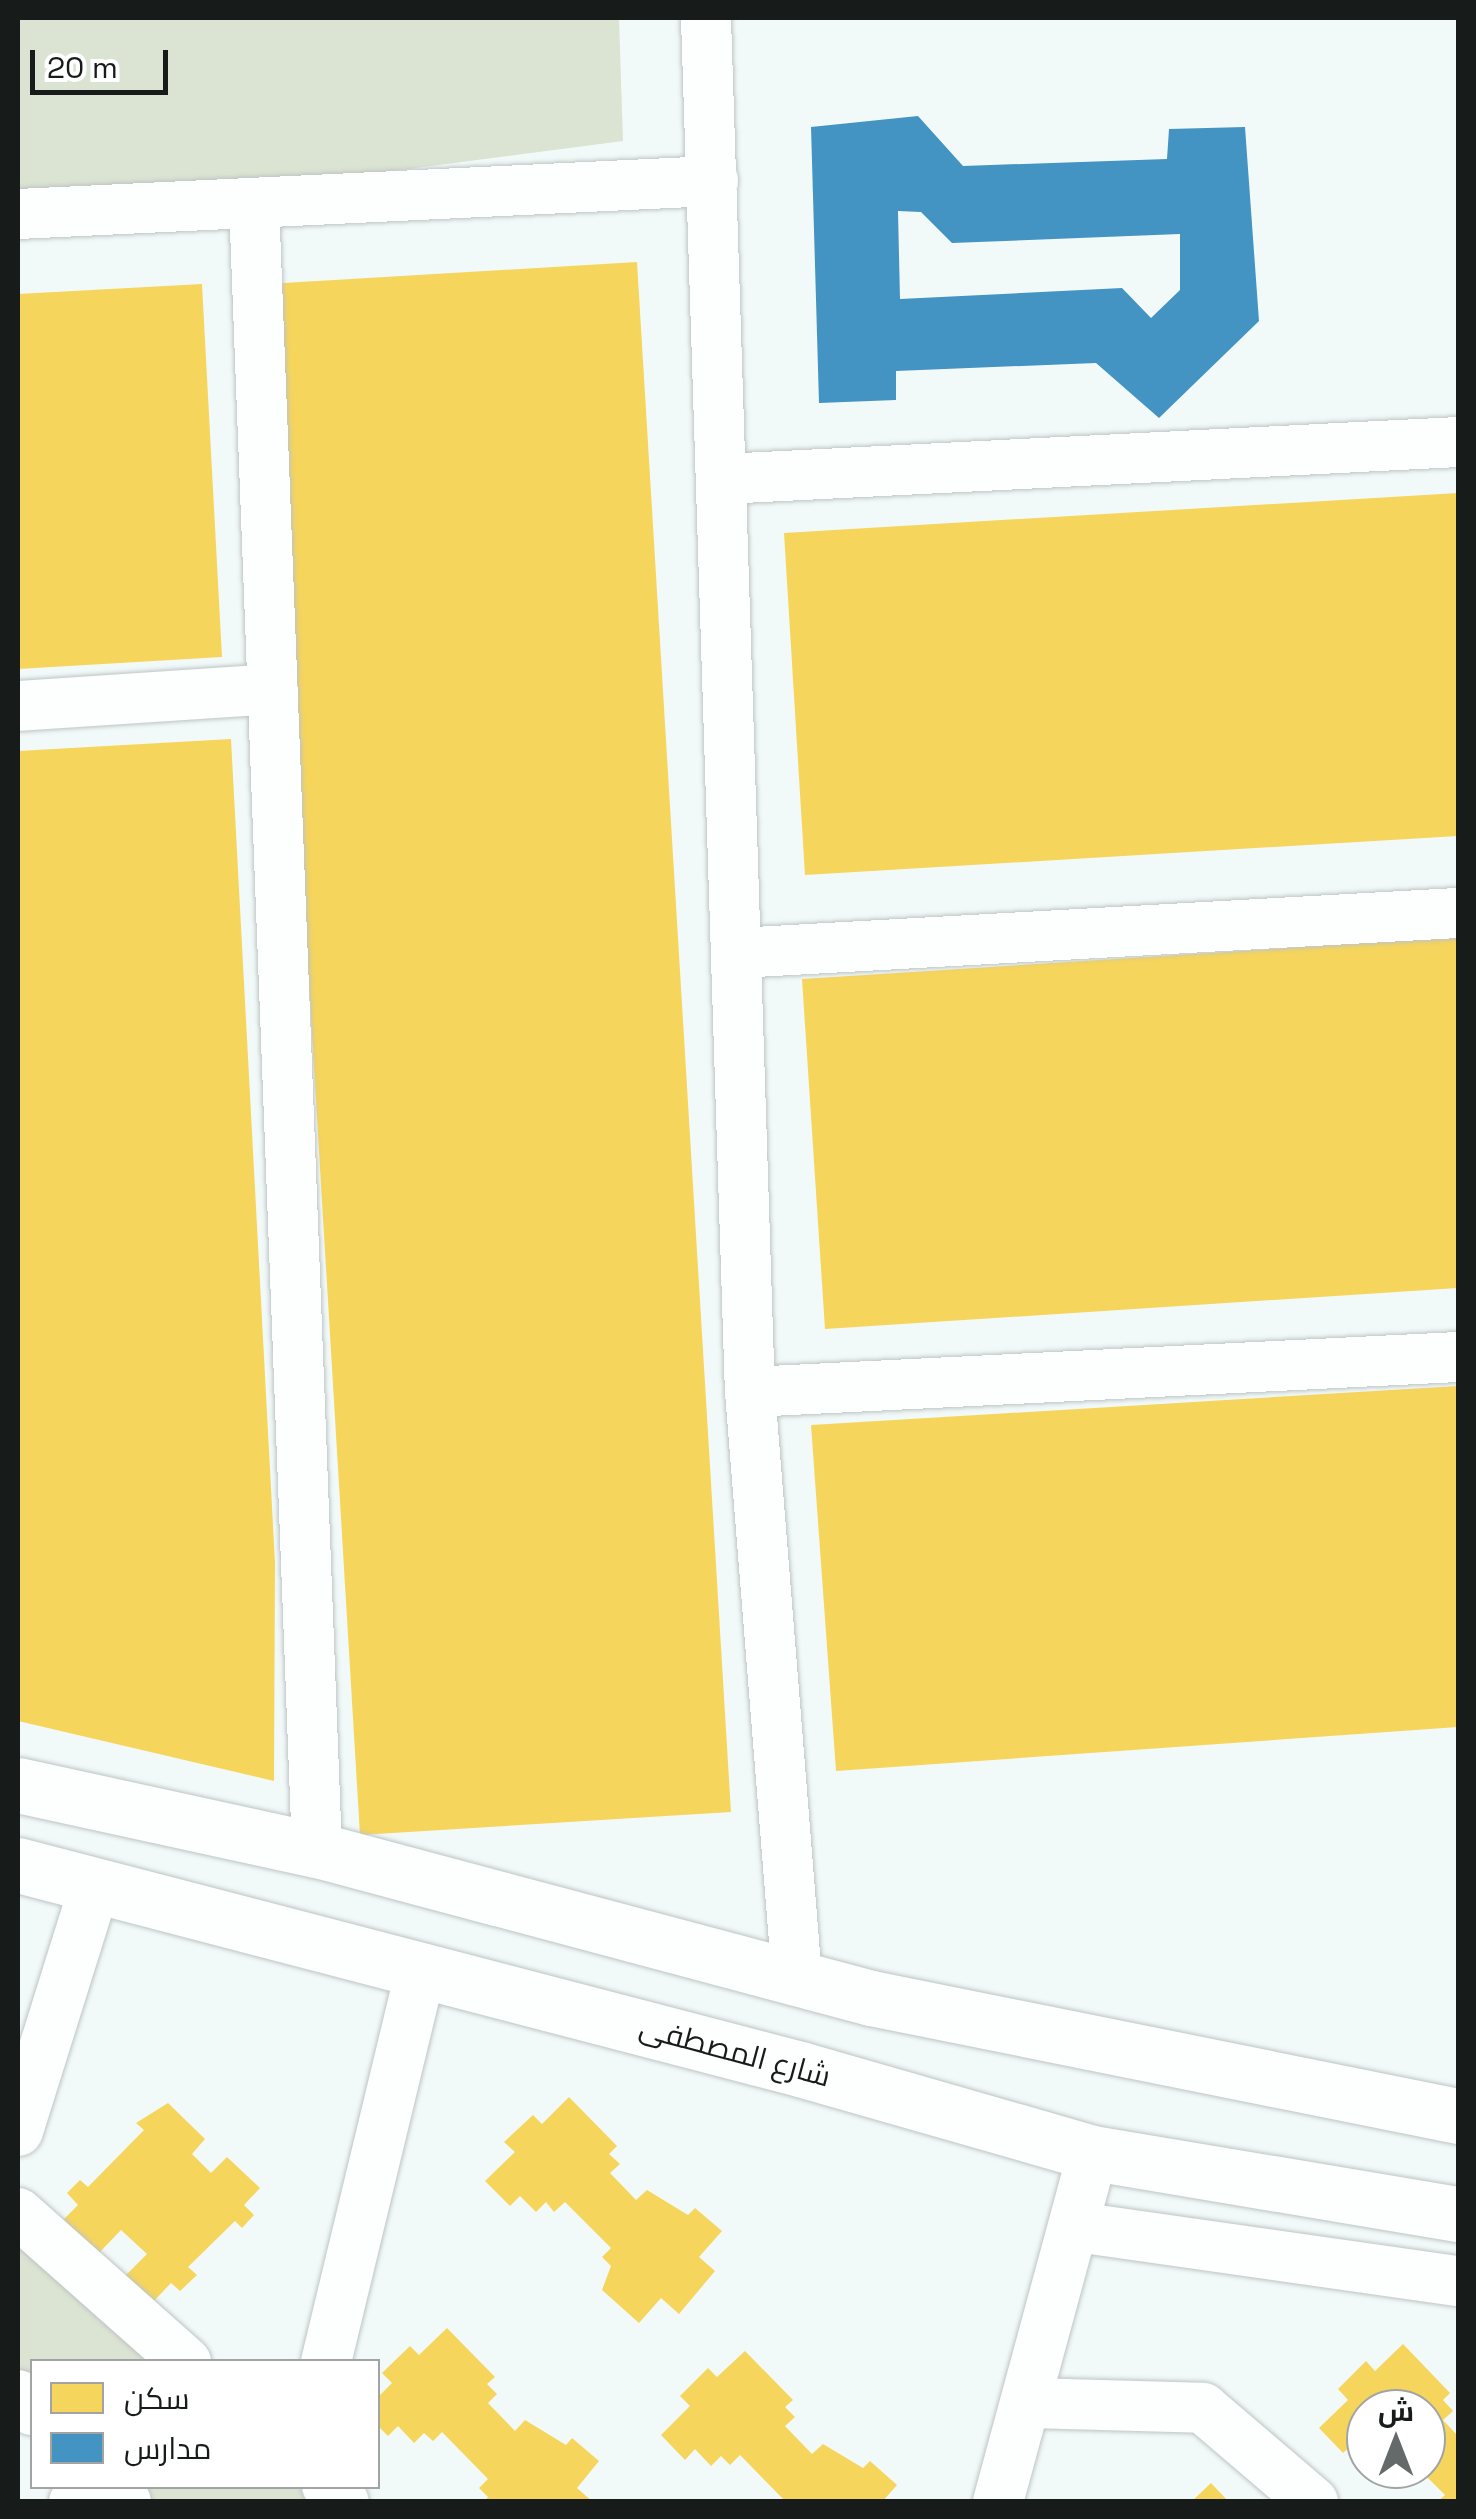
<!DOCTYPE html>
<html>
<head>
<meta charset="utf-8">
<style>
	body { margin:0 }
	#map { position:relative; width:1476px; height:2519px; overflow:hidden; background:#f2faf9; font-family:"Space Grotesk",Cairo,sans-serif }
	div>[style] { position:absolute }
	.green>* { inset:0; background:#dbe4d2 }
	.homes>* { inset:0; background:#f6d55c }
	.schools>* { inset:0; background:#4393c3 }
	.roads { filter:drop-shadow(0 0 2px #bec4c4) drop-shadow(0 0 2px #bec4c4) }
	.minor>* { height:50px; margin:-25px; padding:0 25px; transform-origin:25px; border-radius:25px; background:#fdfefe }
	.tertiary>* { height:55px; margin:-27.5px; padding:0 27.5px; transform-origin:27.5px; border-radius:27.5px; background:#fdfefe }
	span { translate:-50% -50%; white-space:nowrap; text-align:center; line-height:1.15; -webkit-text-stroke:10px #fff; paint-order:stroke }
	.street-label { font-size:30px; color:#171c1b }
	.frame { position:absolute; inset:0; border:20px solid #171c1b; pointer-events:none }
	.legend { position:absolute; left:30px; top:2359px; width:350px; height:130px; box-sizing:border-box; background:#fff; border:2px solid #a2a4a4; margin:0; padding:12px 18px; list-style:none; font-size:30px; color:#171c1b }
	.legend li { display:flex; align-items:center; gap:20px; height:50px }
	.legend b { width:50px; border:2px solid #a2a4a4 }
	.north { position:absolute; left:1346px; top:2389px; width:100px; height:100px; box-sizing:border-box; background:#fff; border:2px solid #a2a4a4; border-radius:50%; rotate:0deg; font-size:28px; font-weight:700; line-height:40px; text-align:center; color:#171c1b }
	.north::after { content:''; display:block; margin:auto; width:35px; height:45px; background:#646a69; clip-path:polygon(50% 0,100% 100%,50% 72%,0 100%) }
	.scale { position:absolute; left:30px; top:50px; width:138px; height:45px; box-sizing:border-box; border:5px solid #171c1b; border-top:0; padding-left:12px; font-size:30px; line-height:35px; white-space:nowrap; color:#171c1b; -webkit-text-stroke:8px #fff; paint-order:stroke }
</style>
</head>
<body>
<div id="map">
	<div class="green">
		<div style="clip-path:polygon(18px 18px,619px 18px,623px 141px,361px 175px,18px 201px)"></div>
		<div style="clip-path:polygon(18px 2213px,186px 2361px,32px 2362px,32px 2410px,18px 2395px)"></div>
		<div style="clip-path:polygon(110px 2487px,327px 2487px,344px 2501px,126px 2501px)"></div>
	</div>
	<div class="homes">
		<div style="clip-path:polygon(637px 262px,731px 1812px,360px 1835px,267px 284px)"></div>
		<div style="clip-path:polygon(202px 284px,222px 657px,18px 669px,18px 294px)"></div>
		<div style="clip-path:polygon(1458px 493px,1458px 836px,805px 875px,784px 533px)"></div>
		<div style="clip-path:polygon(231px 739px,275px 1563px,274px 1781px,18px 1721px,18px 751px)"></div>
		<div style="clip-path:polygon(1458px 937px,1458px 1288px,825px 1329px,802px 979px)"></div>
		<div style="clip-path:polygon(1458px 1386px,1458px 1727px,836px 1771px,811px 1425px)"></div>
		<div style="clip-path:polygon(569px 2097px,617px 2146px,609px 2154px,620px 2164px,610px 2173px,636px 2200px,647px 2190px,688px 2215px,695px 2208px,722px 2231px,699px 2257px,715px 2271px,679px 2314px,661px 2298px,639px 2323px,602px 2290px,611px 2266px,602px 2257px,611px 2248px,565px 2202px,554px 2212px,546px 2202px,536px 2212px,520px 2196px,510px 2206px,485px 2181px,515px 2152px,504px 2142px,533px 2115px,542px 2124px)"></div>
		<div style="clip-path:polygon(168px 2103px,205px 2139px,192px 2154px,211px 2173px,227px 2157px,260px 2188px,244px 2205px,254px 2215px,242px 2228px,235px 2221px,188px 2267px,197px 2275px,180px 2291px,171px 2283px,152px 2303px,125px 2276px,147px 2254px,121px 2230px,98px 2254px,63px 2220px,78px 2205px,67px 2193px,80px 2180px,88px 2187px,144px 2130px,136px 2123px)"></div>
		<div style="clip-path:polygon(447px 2328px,495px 2377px,487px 2384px,497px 2394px,488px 2403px,515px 2431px,525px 2420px,566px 2445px,572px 2438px,599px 2461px,577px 2488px,593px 2502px,484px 2502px,488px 2497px,479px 2488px,488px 2479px,442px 2432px,433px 2441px,424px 2433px,414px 2443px,398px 2426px,388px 2436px,378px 2426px,378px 2397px,392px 2383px,382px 2373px,410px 2346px,419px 2355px)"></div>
		<div style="clip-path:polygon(1403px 2344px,1450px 2393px,1443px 2400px,1453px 2411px,1443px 2420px,1458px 2436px,1458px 2502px,1437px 2502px,1445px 2495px,1419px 2469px,1426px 2469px,1426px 2409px,1366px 2409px,1366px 2455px,1354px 2443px,1343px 2453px,1319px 2428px,1348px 2400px,1338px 2389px,1366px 2361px,1375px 2371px)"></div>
		<div style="clip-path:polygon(745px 2351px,793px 2400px,785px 2407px,795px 2417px,785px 2426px,812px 2454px,823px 2444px,863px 2468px,870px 2461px,897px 2485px,882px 2502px,786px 2502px,740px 2455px,730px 2465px,721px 2456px,711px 2466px,695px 2449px,685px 2460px,661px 2435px,690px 2406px,680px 2396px,708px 2368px,717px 2377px)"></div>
		<div style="clip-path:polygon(1211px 2483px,1229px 2502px,1191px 2502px)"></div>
	</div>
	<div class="schools">
		<div style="clip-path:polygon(evenodd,918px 116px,963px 166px,1167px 159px,1169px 129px,1245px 127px,1259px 321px,1159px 418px,1096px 363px,896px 371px,896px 400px,819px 403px,811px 127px,918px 116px,898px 211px,921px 212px,952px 243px,1180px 234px,1180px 290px,1151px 318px,1122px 288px,900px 299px,898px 211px)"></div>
	</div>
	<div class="roads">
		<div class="minor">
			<div style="left:706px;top:18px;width:1375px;rotate:88.17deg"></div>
			<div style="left:750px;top:1392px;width:589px;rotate:85.42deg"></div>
			<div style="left:254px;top:203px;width:1648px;rotate:87.81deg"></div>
			<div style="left:18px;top:214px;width:696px;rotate:-2.72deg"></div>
			<div style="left:723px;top:479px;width:736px;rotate:-2.88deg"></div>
			<div style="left:18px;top:706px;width:255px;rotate:-3.8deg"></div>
			<div style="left:737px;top:953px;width:722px;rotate:-3.18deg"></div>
			<div style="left:750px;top:1392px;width:709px;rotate:-2.83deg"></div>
			<div style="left:18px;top:2131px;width:254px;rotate:-72.6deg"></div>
			<div style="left:18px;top:2213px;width:225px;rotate:41.6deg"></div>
			<div style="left:1077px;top:2227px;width:385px;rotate:8.1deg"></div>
			<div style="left:326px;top:2362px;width:405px;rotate:-76.4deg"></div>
			<div style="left:18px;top:2395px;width:21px;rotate:47deg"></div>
			<div style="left:1027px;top:2403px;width:176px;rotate:1.6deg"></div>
			<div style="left:1203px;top:2408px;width:145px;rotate:40.5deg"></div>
			<div style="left:111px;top:2486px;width:22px;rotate:47deg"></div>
			<div style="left:327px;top:2486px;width:23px;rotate:43deg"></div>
			<div style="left:74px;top:2502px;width:21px;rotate:-49deg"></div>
			<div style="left:998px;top:2502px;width:362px;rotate:-74.8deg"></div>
		</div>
		<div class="tertiary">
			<div style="left:18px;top:1785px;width:306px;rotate:12.3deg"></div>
			<div style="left:317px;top:1850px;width:573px;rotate:14.96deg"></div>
			<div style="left:871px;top:1998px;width:599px;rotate:11.37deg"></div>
			<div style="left:18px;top:1865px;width:808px;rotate:14.62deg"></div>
			<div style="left:800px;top:2069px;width:305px;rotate:16deg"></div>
			<div style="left:1093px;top:2153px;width:370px;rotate:9.5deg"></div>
		</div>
	</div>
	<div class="street-label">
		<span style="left:735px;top:2052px;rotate:15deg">شارع المصطفى</span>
	</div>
	<div class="frame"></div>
	<ul class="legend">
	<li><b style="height:28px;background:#f6d55c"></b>سكن</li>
	<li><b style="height:28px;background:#4393c3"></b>مدارس</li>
	</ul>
	<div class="north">ش</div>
	<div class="scale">20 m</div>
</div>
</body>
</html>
